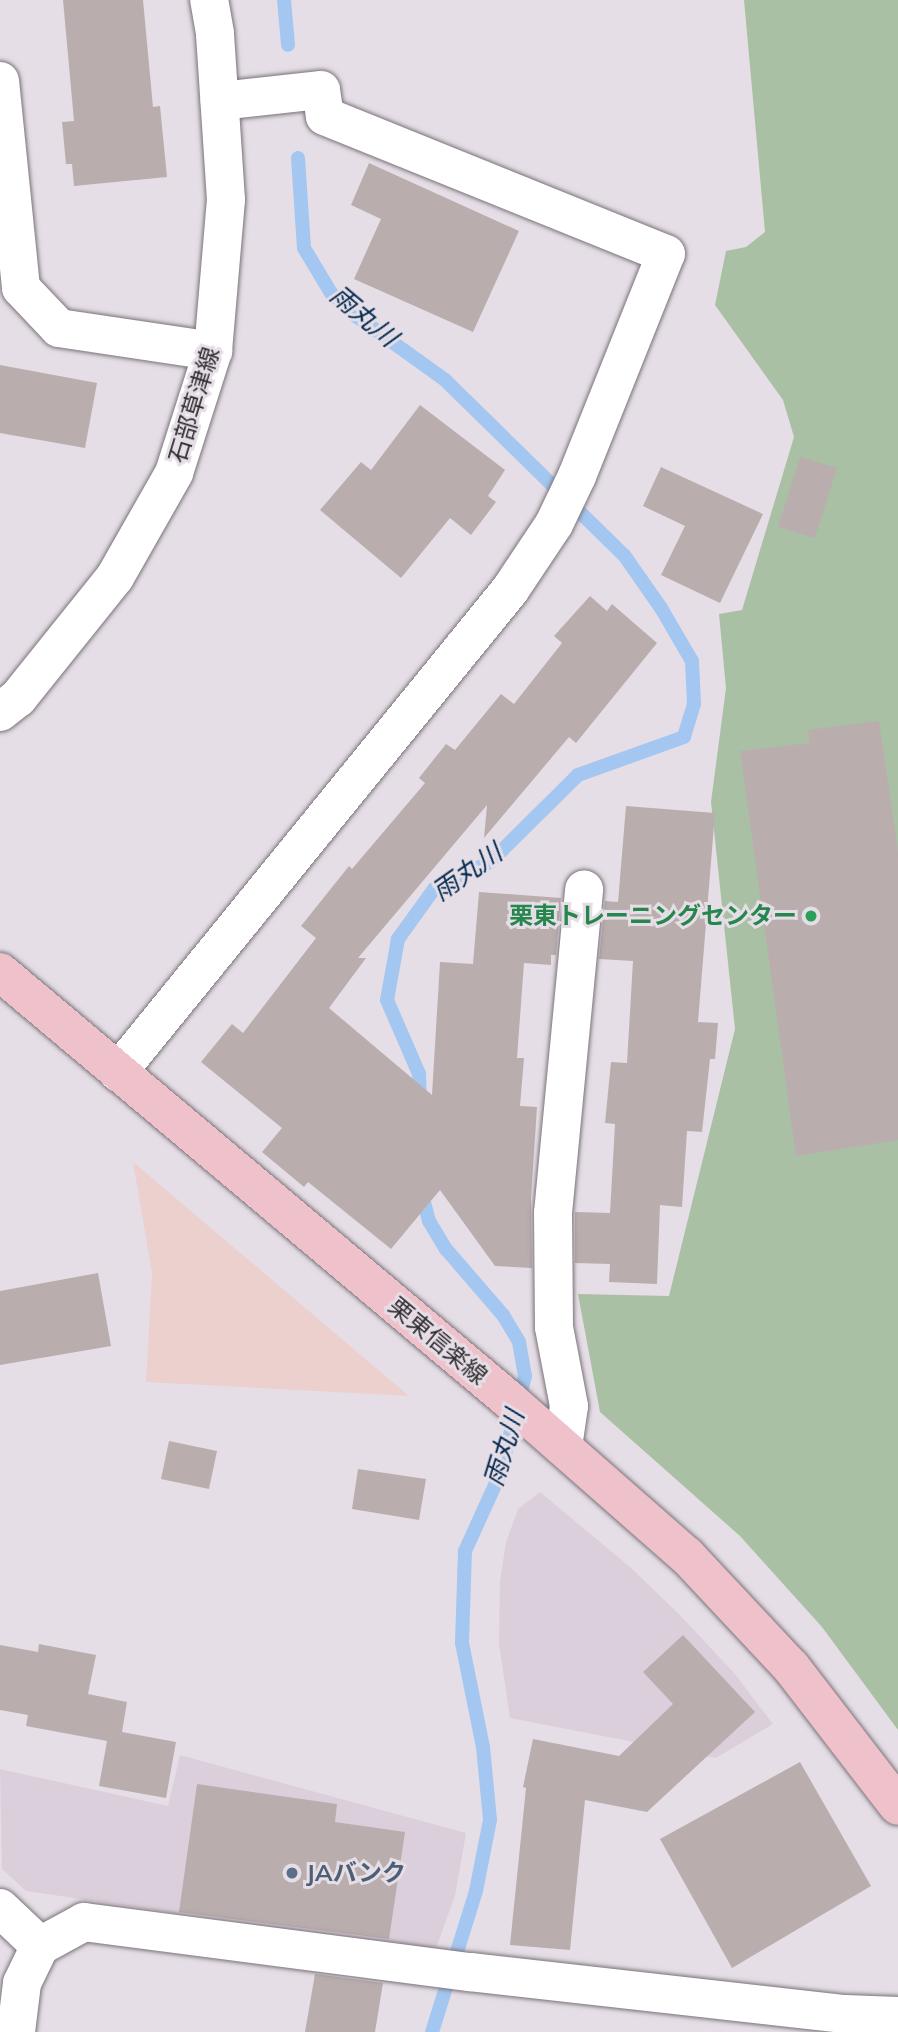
<!DOCTYPE html>
<html>
<head>
<meta charset="utf-8">
<style>
	body { margin:0 }
	#map { position:relative; width:898px; height:2032px; overflow:hidden; background:#e6dee6; font-family:Mulish,"Noto Sans JP",sans-serif }
	div>[style] { position:absolute }
	.built>* { inset:0; background:#dccfdc }
	.industrial>* { inset:0; background:#ebd0ce }
	.green>* { inset:0; background:#a9c0a4 }
	.stream>* { height:14px; margin:-7px; padding:0 7px; transform-origin:7px; border-radius:7px; background:#a3c7f1 }
	.building>* { inset:0; background:#b9aead }
	.roads { filter:drop-shadow(0 0 2px #7a737a) drop-shadow(0 0 2px #7a737a) }
	.street>* { height:38px; margin:-19px; padding:0 19px; transform-origin:19px; border-radius:19px; background:#fff }
	.secondary>* { height:38px; margin:-19px; padding:0 19px; transform-origin:19px; border-radius:19px; background:#fff }
	.primary>* { height:38px; margin:-19px; padding:0 19px; transform-origin:19px; border-radius:19px; background:#efc1ca }
	.dots>* { width:19px; height:19px; translate:-50% -50%; box-sizing:border-box; border:4px solid #e6dee6; border-radius:50% }
	span { translate:-50% -50%; white-space:nowrap; text-align:center; line-height:1.15; -webkit-text-stroke:6px #e6dee6; paint-order:stroke }
	.street-label { font-size:24px; color:#312e31 }
	.leisure-label { font-size:24px; color:#27864d; font-weight:700 }
	.right { translate:-100% -50%; text-align:right }
	.service-label { font-size:24px; color:#4e5e75; font-weight:700 }
	.left { translate:0 -50%; text-align:left }
	.water-label { font-size:26px; color:#032a50; font-style:italic }
</style>
</head>
<body>
<div id="map">
	<div class="built">
		<div style="clip-path:polygon(540px 1492px,630px 1567px,680px 1615px,735px 1674px,773px 1724px,716px 1758px,510px 1718px,499px 1644px,500px 1581px,506px 1542px,518px 1509px)"></div>
		<div style="clip-path:polygon(180px 1755px,466px 1833px,455px 1896px,435px 1951px,26px 1891px,2px 1869px,0 1769px,168px 1806px)"></div>
	</div>
	<div class="industrial">
		<div style="clip-path:polygon(133px 1162px,409px 1396px,146px 1382px,152px 1273px)"></div>
	</div>
	<div class="green">
		<div style="clip-path:polygon(744px 0,898px 0,898px 1730px,822px 1627px,740px 1536px,600px 1412px,578px 1294px,669px 1296px,735px 1029px,711px 802px,726px 688px,719px 614px,742px 610px,794px 437px,783px 400px,715px 305px,726px 251px,746px 247px,765px 232px)"></div>
	</div>
	<div class="stream">
		<div style="left:284px;top:0;width:45px;rotate:84.9deg"></div>
		<div style="left:298px;top:158px;width:90px;rotate:86.2deg"></div>
		<div style="left:304px;top:248px;width:52px;rotate:59deg"></div>
		<div style="left:331px;top:293px;width:34px;rotate:43deg"></div>
		<div style="left:356px;top:316px;width:110px;rotate:35.7deg"></div>
		<div style="left:445px;top:380px;width:250px;rotate:44.4deg"></div>
		<div style="left:624px;top:555px;width:65px;rotate:55.1deg"></div>
		<div style="left:661px;top:608px;width:61px;rotate:59.7deg"></div>
		<div style="left:692px;top:661px;width:43px;rotate:87.3deg"></div>
		<div style="left:694px;top:704px;width:34px;rotate:107deg"></div>
		<div style="left:684px;top:737px;width:113px;rotate:160.3deg"></div>
		<div style="left:578px;top:775px;width:124px;rotate:135.3deg"></div>
		<div style="left:490px;top:862px;width:62px;rotate:154.3deg"></div>
		<div style="left:434px;top:889px;width:62px;rotate:125.8deg"></div>
		<div style="left:398px;top:939px;width:62px;rotate:100.2deg"></div>
		<div style="left:387px;top:1000px;width:81px;rotate:66.6deg"></div>
		<div style="left:419px;top:1074px;width:27px;rotate:88deg"></div>
		<div style="left:421px;top:1191px;width:31px;rotate:75deg"></div>
		<div style="left:429px;top:1221px;width:33px;rotate:59deg"></div>
		<div style="left:446px;top:1249px;width:87px;rotate:49.2deg"></div>
		<div style="left:503px;top:1315px;width:31px;rotate:59deg"></div>
		<div style="left:519px;top:1342px;width:35px;rotate:80deg"></div>
		<div style="left:525px;top:1376px;width:101px;rotate:104.3deg"></div>
		<div style="left:500px;top:1474px;width:85px;rotate:114.4deg"></div>
		<div style="left:465px;top:1551px;width:92px;rotate:91.9deg"></div>
		<div style="left:462px;top:1643px;width:106px;rotate:78.6deg"></div>
		<div style="left:483px;top:1747px;width:73px;rotate:84.5deg"></div>
		<div style="left:490px;top:1820px;width:72px;rotate:101.2deg"></div>
		<div style="left:476px;top:1891px;width:148px;rotate:107.3deg"></div>
	</div>
	<div class="building">
		<div style="clip-path:polygon(63px 0,143px 0,153px 107px,160px 106px,167px 177px,74px 186px,72px 164px,66px 164px,62px 122px,74px 121px)"></div>
		<div style="clip-path:polygon(369px 163px,519px 231px,473px 332px,354px 279px,381px 219px,351px 205px)"></div>
		<div style="clip-path:polygon(0 365px,97px 383px,85px 448px,0 433px)"></div>
		<div style="clip-path:polygon(420px 405px,505px 470px,488px 496px,496px 502px,471px 535px,450px 518px,401px 578px,320px 510px,361px 462px,371px 470px)"></div>
		<div style="clip-path:polygon(800px 457px,837px 468px,815px 538px,778px 527px)"></div>
		<div style="clip-path:polygon(661px 467px,763px 514px,720px 603px,661px 575px,685px 526px,643px 506px)"></div>
		<div style="clip-path:polygon(590px 596px,607px 611px,612px 604px,657px 643px,576px 743px,569px 737px,484px 838px,487px 805px,358px 958px,366px 958px,329px 1008px,432px 1095px,440px 962px,473px 964px,479px 892px,561px 898px,556px 955px,551px 955px,551px 965px,524px 963px,517px 1058px,524px 1058px,520px 1106px,537px 1107px,531px 1198px,532px 1268px,495px 1266px,440px 1190px,391px 1249px,308px 1182px,304px 1187px,262px 1152px,282px 1128px,201px 1062px,232px 1024px,243px 1033px,316px 938px,301px 926px,349px 866px,352px 869px,425px 783px,419px 778px,446px 744px,455px 750px,501px 694px,514px 704px,562px 643px,554px 636px)"></div>
		<div style="clip-path:polygon(879px 721px,898px 851px,898px 1140px,796px 1156px,740px 751px,810px 743px,808px 730px)"></div>
		<div style="clip-path:polygon(626px 806px,715px 813px,698px 1022px,718px 1023px,715px 1059px,710px 1059px,702px 1132px,687px 1131px,682px 1207px,660px 1205px,657px 1284px,609px 1282px,610px 1264px,575px 1263px,575px 1212px,610px 1213px,615px 1124px,605px 1123px,611px 1062px,627px 1063px,633px 961px,599px 959px,605px 901px,618px 902px)"></div>
		<div style="clip-path:polygon(98px 1273px,111px 1346px,0 1365px,0 1291px)"></div>
		<div style="clip-path:polygon(169px 1441px,217px 1451px,209px 1489px,161px 1479px)"></div>
		<div style="clip-path:polygon(358px 1469px,426px 1479px,419px 1520px,352px 1509px)"></div>
		<div style="clip-path:polygon(683px 1635px,755px 1712px,647px 1812px,585px 1800px,570px 1950px,510px 1945px,526px 1788px,523px 1787px,533px 1739px,619px 1756px,673px 1704px,643px 1672px)"></div>
		<div style="clip-path:polygon(39px 1644px,96px 1655px,88px 1694px,127px 1702px,122px 1732px,176px 1742px,166px 1798px,99px 1786px,107px 1741px,26px 1726px,28px 1715px,0 1710px,0 1645px,38px 1652px)"></div>
		<div style="clip-path:polygon(800px 1762px,871px 1886px,732px 1968px,660px 1839px)"></div>
		<div style="clip-path:polygon(197px 1784px,337px 1804px,335px 1822px,405px 1832px,389px 1939px,179px 1912px)"></div>
		<div style="clip-path:polygon(315px 1974px,383px 1983px,375px 2032px,305px 2032px)"></div>
	</div>
	<div class="roads">
		<div class="street">
			<div style="left:0;top:81px;width:208px;rotate:84.2deg"></div>
			<div style="left:21px;top:288px;width:55px;rotate:46.5deg"></div>
			<div style="left:59px;top:328px;width:156px;rotate:8.5deg"></div>
			<div style="left:118px;top:1072px;width:621px;rotate:-50.88deg"></div>
			<div style="left:510px;top:590px;width:79px;rotate:-56.3deg"></div>
			<div style="left:554px;top:524px;width:53px;rotate:-64.4deg"></div>
			<div style="left:577px;top:476px;width:239px;rotate:-68.2deg"></div>
			<div style="left:666px;top:254px;width:368px;rotate:-158deg"></div>
			<div style="left:325px;top:116px;width:26px;rotate:-99deg"></div>
			<div style="left:321px;top:90px;width:102px;rotate:173.8deg"></div>
			<div style="left:563px;top:1447px;width:41px;rotate:-81.7deg"></div>
			<div style="left:569px;top:1406px;width:80px;rotate:-100.8deg"></div>
			<div style="left:554px;top:1327px;width:114px;rotate:-90.5deg"></div>
			<div style="left:553px;top:1213px;width:325px;rotate:-84.5deg"></div>
			<div style="left:0;top:1908px;width:55px;rotate:43.5deg"></div>
			<div style="left:16px;top:2032px;width:49px;rotate:-83deg"></div>
			<div style="left:22px;top:1983px;width:41px;rotate:-64.1deg"></div>
			<div style="left:40px;top:1946px;width:50px;rotate:-28.6deg"></div>
			<div style="left:84px;top:1922px;width:389px;rotate:7.4deg"></div>
			<div style="left:470px;top:1972px;width:377px;rotate:6.4deg"></div>
			<div style="left:845px;top:2014px;width:53px;rotate:2.2deg"></div>
		</div>
		<div class="secondary">
			<div style="left:0;top:712px;width:23px;rotate:-38deg"></div>
			<div style="left:18px;top:698px;width:155px;rotate:-51.3deg"></div>
			<div style="left:115px;top:577px;width:120px;rotate:-60.4deg"></div>
			<div style="left:174px;top:473px;width:128px;rotate:-72.3deg"></div>
			<div style="left:213px;top:351px;width:152px;rotate:-85.1deg"></div>
			<div style="left:226px;top:200px;width:167px;rotate:-93.8deg"></div>
			<div style="left:215px;top:33px;width:34px;rotate:-100deg"></div>
		</div>
		<div class="primary">
			<div style="left:0;top:972px;width:664px;rotate:40.05deg"></div>
			<div style="left:508px;top:1399px;width:238px;rotate:41.3deg"></div>
			<div style="left:687px;top:1556px;width:152px;rotate:46.9deg"></div>
			<div style="left:791px;top:1667px;width:175px;rotate:52.4deg"></div>
		</div>
	</div>
	<div class="dots">
		<div style="left:811px;top:916px;background:#2e9e5b"></div>
		<div style="left:292px;top:1873px;background:#5c6f8a"></div>
	</div>
	<div class="street-label">
		<span style="left:194px;top:405px;rotate:-73deg">石部草津線</span>
		<span style="left:438px;top:1341px;rotate:40deg">栗東信楽線</span>
	</div>
	<div class="leisure-label">
		<span class="right" style="left:797px;top:916px">栗東トレーニングセンター</span>
	</div>
	<div class="service-label">
		<span class="left" style="left:306px;top:1873px">JAバンク</span>
	</div>
	<div class="water-label">
		<span style="left:364px;top:316px;rotate:40deg">雨丸川</span>
		<span style="left:467px;top:872px;rotate:-35deg">雨丸川</span>
		<span style="left:504px;top:1448px;rotate:-73deg">雨丸川</span>
	</div>
</div>
</body>
</html>
